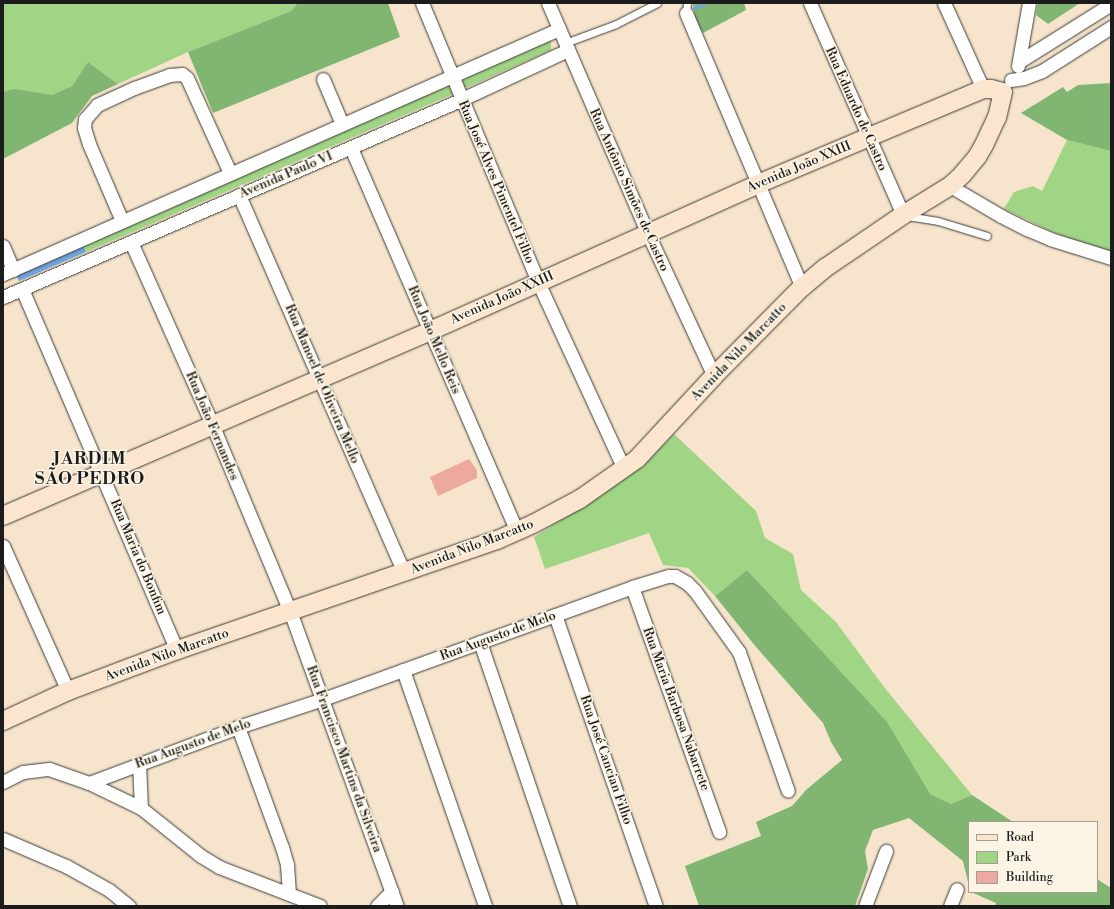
<!DOCTYPE html>
<html>
<head>
<meta charset="utf-8">
<style>
	body { margin:0 }
	#map { position:relative; width:1114px; height:909px; overflow:hidden; background:#f6e5cc; font-family:"Libre Bodoni",serif }
	div>[style] { position:absolute }
	.green>* { inset:0; background:#a0d585 }
	.forest>* { inset:0; background:#80b672 }
	.water>* { inset:0; background:#6fa4dc }
	.stream>* { height:3px; margin:-1.5px; padding:0 1.5px; transform-origin:1.5px; border-radius:1.5px; background:#6fa4dc }
	.building>* { inset:0; background:#eda9a0 }
	.roads { filter:drop-shadow(0 0 1px #3d3a36) drop-shadow(0 0 1px #3d3a36) }
	.lane>* { height:7px; margin:-3.5px; padding:0 3.5px; transform-origin:3.5px; border-radius:3.5px; background:#fff }
	.street>* { height:13px; margin:-6.5px; padding:0 6.5px; transform-origin:6.5px; border-radius:6.5px; background:#fff }
	.secondary>* { height:18px; margin:-9px; padding:0 9px; transform-origin:9px; border-radius:9px; background:#fce5cf }
	span { translate:-50% -50%; white-space:nowrap; text-align:center; line-height:1.15; -webkit-text-stroke:3px #fcf5e5; paint-order:stroke }
	.street-label { font-size:13px; color:#1c1c1c }
	.district-label { font-size:17px; color:#1c1c1c; font-weight:700; letter-spacing:1px }
	.frame { position:absolute; inset:0; border:4px solid #1c1c1c; pointer-events:none }
	.legend { position:absolute; left:968px; top:821px; width:130px; height:72px; box-sizing:border-box; background:#fcf5e5; border:1px solid #a29e95; margin:0; padding:5px 7px; list-style:none; font-size:12px; color:#1c1c1c }
	.legend li { display:flex; align-items:center; gap:8px; height:20px }
	.legend b { width:20px; border:1px solid #a29e95 }
</style>
</head>
<body>
<div id="map">
	<div class="green">
		<div style="clip-path:polygon(3px 3px,298px 3px,291px 11px,188px 52px,118px 84px,88px 62px,72px 86px,52px 95px,3px 102px)"></div>
		<div style="clip-path:polygon(547px 41px,551px 42px,551px 50px,468px 87px,464px 87px,462px 82px,464px 79px)"></div>
		<div style="clip-path:polygon(449px 85px,450px 85px,453px 94px,86px 252px,83px 245px)"></div>
		<div style="clip-path:polygon(1067px 140px,1111px 151px,1111px 253px,1057px 234px,1004px 209px,1014px 192px,1033px 186px,1042px 191px)"></div>
		<div style="clip-path:polygon(674px 434px,756px 511px,765px 538px,793px 554px,801px 590px,836px 622px,884px 687px,972px 795px,951px 804px,930px 794px,747px 570px,715px 596px,688px 568px,663px 565px,649px 533px,545px 569px,534px 537px,614px 486px,645px 464px)"></div>
	</div>
	<div class="forest">
		<div style="clip-path:polygon(298px 3px,388px 3px,400px 37px,213px 113px,188px 52px,291px 11px)"></div>
		<div style="clip-path:polygon(693px 3px,744px 3px,746px 10px,703px 33px,695px 17px)"></div>
		<div style="clip-path:polygon(1038px 3px,1080px 3px,1048px 24px,1036px 15px)"></div>
		<div style="clip-path:polygon(88px 62px,118px 84px,92px 96px,72px 123px,3px 159px,3px 92px,14px 89px,52px 95px,72px 86px)"></div>
		<div style="clip-path:polygon(1111px 83px,1111px 151px,1067px 140px,1021px 113px,1063px 87px,1067px 92px,1078px 85px)"></div>
		<div style="clip-path:polygon(747px 570px,887px 722px,930px 794px,951px 804px,972px 795px,1013px 822px,969px 822px,969px 886px,963px 861px,909px 818px,873px 830px,865px 851px,868px 869px,855px 906px,699px 906px,685px 866px,761px 836px,756px 822px,792px 806px,806px 790px,842px 760px,831px 742px,823px 723px,756px 647px,715px 596px)"></div>
		<div style="clip-path:polygon(1097px 879px,1111px 888px,1111px 906px,995px 906px,996px 903px,971px 892px,1097px 892px)"></div>
	</div>
	<div class="water">
		<div style="clip-path:polygon(83px 245px,86px 252px,19px 281px,16px 275px)"></div>
	</div>
	<div class="stream">
		<div style="left:694px;top:8px;width:12px;rotate:-24deg"></div>
	</div>
	<div class="building">
		<div style="clip-path:polygon(469px 459px,477px 470px,477px 478px,438px 496px,430px 477px)"></div>
	</div>
	<div class="roads">
		<div class="lane">
			<div style="left:686px;top:13px;width:10px;rotate:-84deg"></div>
			<div style="left:565px;top:43px;width:54px;rotate:-20.4deg"></div>
			<div style="left:616px;top:24px;width:46px;rotate:-27.1deg"></div>
			<div style="left:907px;top:216px;width:31px;rotate:9deg"></div>
			<div style="left:938px;top:221px;width:51px;rotate:17deg"></div>
		</div>
		<div class="street">
			<div style="left:422px;top:3px;width:302px;rotate:67.4deg"></div>
			<div style="left:538px;top:282px;width:206px;rotate:65.3deg"></div>
			<div style="left:548px;top:3px;width:252px;rotate:66.6deg"></div>
			<div style="left:648px;top:234px;width:157px;rotate:65.1deg"></div>
			<div style="left:810px;top:3px;width:232px;rotate:66.3deg"></div>
			<div style="left:944px;top:3px;width:94px;rotate:65.6deg"></div>
			<div style="left:686px;top:13px;width:298px;rotate:67.1deg"></div>
			<div style="left:1020px;top:61px;width:107px;rotate:-32.1deg"></div>
			<div style="left:1018px;top:66px;width:64px;rotate:-80.1deg"></div>
			<div style="left:323px;top:79px;width:49px;rotate:67.1deg"></div>
			<div style="left:1011px;top:80px;width:13px;rotate:-9deg"></div>
			<div style="left:1024px;top:78px;width:19px;rotate:-21deg"></div>
			<div style="left:1042px;top:71px;width:82px;rotate:-32.5deg"></div>
			<div style="left:351px;top:148px;width:418px;rotate:66.6deg"></div>
			<div style="left:950px;top:186px;width:59px;rotate:30.5deg"></div>
			<div style="left:1001px;top:216px;width:29px;rotate:27deg"></div>
			<div style="left:1027px;top:229px;width:25px;rotate:23deg"></div>
			<div style="left:1050px;top:239px;width:64px;rotate:17.3deg"></div>
			<div style="left:239px;top:195px;width:412px;rotate:66.4deg"></div>
			<div style="left:122px;top:221px;width:84px;rotate:-113.2deg"></div>
			<div style="left:89px;top:144px;width:17px;rotate:-107deg"></div>
			<div style="left:84px;top:128px;width:9px;rotate:-84deg"></div>
			<div style="left:85px;top:119px;width:18px;rotate:-49deg"></div>
			<div style="left:97px;top:105px;width:41px;rotate:-24.7deg"></div>
			<div style="left:134px;top:88px;width:37px;rotate:-20deg"></div>
			<div style="left:169px;top:75px;width:13px;rotate:-4deg"></div>
			<div style="left:182px;top:74px;width:6px;rotate:39deg"></div>
			<div style="left:187px;top:78px;width:104px;rotate:65.6deg"></div>
			<div style="left:131px;top:242px;width:199px;rotate:66deg"></div>
			<div style="left:212px;top:424px;width:203px;rotate:67.4deg"></div>
			<div style="left:290px;top:611px;width:314px;rotate:70.1deg"></div>
			<div style="left:3px;top:246px;width:26px;rotate:67deg"></div>
			<div style="left:3px;top:274px;width:608px;rotate:-23.78deg"></div>
			<div style="left:22px;top:289px;width:393px;rotate:66.8deg"></div>
			<div style="left:3px;top:297px;width:500px;rotate:-23.3deg"></div>
			<div style="left:462px;top:99px;width:117px;rotate:-24.8deg"></div>
			<div style="left:3px;top:546px;width:159px;rotate:65.9deg"></div>
			<div style="left:632px;top:587px;width:260px;rotate:70.4deg"></div>
			<div style="left:555px;top:615px;width:308px;rotate:70.9deg"></div>
			<div style="left:480px;top:642px;width:279px;rotate:71.2deg"></div>
			<div style="left:403px;top:670px;width:250px;rotate:70.8deg"></div>
			<div style="left:238px;top:727px;width:128px;rotate:69.9deg"></div>
			<div style="left:282px;top:847px;width:19px;rotate:74deg"></div>
			<div style="left:287px;top:865px;width:29px;rotate:86deg"></div>
			<div style="left:139px;top:763px;width:45px;rotate:87.5deg"></div>
			<div style="left:3px;top:782px;width:22px;rotate:-27deg"></div>
			<div style="left:23px;top:772px;width:26px;rotate:-7deg"></div>
			<div style="left:49px;top:769px;width:42px;rotate:19.3deg"></div>
			<div style="left:89px;top:783px;width:58px;rotate:25.7deg"></div>
			<div style="left:141px;top:808px;width:77px;rotate:38.7deg"></div>
			<div style="left:201px;top:856px;width:21px;rotate:31deg"></div>
			<div style="left:219px;top:867px;width:108px;rotate:21.1deg"></div>
			<div style="left:89px;top:783px;width:159px;rotate:-20.6deg"></div>
			<div style="left:238px;top:727px;width:89px;rotate:-18.2deg"></div>
			<div style="left:323px;top:699px;width:329px;rotate:-19.9deg"></div>
			<div style="left:632px;top:587px;width:38px;rotate:-17deg"></div>
			<div style="left:668px;top:576px;width:7px"></div>
			<div style="left:675px;top:576px;width:14px;rotate:30deg"></div>
			<div style="left:687px;top:583px;width:11px;rotate:45deg"></div>
			<div style="left:695px;top:591px;width:75px;rotate:54.2deg"></div>
			<div style="left:739px;top:652px;width:147px;rotate:70.6deg"></div>
			<div style="left:3px;top:839px;width:69px;rotate:23.2deg"></div>
			<div style="left:66px;top:866px;width:49px;rotate:29.2deg"></div>
			<div style="left:109px;top:890px;width:26px;rotate:39deg"></div>
			<div style="left:377px;top:906px;width:21px;rotate:-45deg"></div>
			<div style="left:865px;top:906px;width:59px;rotate:-69.1deg"></div>
			<div style="left:950px;top:906px;width:18px;rotate:-68deg"></div>
		</div>
		<div class="secondary">
			<div style="left:3px;top:516px;width:465px;rotate:-23.4deg"></div>
			<div style="left:430px;top:331px;width:359px;rotate:-24.1deg"></div>
			<div style="left:758px;top:184px;width:121px;rotate:-22.9deg"></div>
			<div style="left:869px;top:137px;width:124px;rotate:-22.8deg"></div>
			<div style="left:983px;top:89px;width:8px"></div>
			<div style="left:991px;top:89px;width:12px;rotate:14deg"></div>
			<div style="left:1003px;top:92px;width:26px;rotate:103deg"></div>
			<div style="left:997px;top:117px;width:31px;rotate:115deg"></div>
			<div style="left:984px;top:145px;width:14px;rotate:120deg"></div>
			<div style="left:977px;top:157px;width:23px;rotate:130deg"></div>
			<div style="left:962px;top:175px;width:16px;rotate:137deg"></div>
			<div style="left:950px;top:186px;width:55px;rotate:148.3deg"></div>
			<div style="left:903px;top:215px;width:94px;rotate:145.8deg"></div>
			<div style="left:825px;top:268px;width:30px;rotate:140deg"></div>
			<div style="left:802px;top:287px;width:125px;rotate:134.7deg"></div>
			<div style="left:714px;top:376px;width:113px;rotate:132.9deg"></div>
			<div style="left:637px;top:459px;width:70px;rotate:144.9deg"></div>
			<div style="left:580px;top:499px;width:53px;rotate:152deg"></div>
			<div style="left:533px;top:524px;width:39px;rotate:156deg"></div>
			<div style="left:497px;top:540px;width:338px;rotate:161deg"></div>
			<div style="left:177px;top:650px;width:116px;rotate:159.4deg"></div>
			<div style="left:68px;top:691px;width:72px;rotate:155.2deg"></div>
		</div>
	</div>
	<div class="street-label">
		<span style="left:856px;top:109px;rotate:66deg">Rua Eduardo de Castro</span>
		<span style="left:799px;top:167px;rotate:-23deg">Avenida João XXIII</span>
		<span style="left:286px;top:175px;rotate:-23deg">Avenida Paulo VI</span>
		<span style="left:496px;top:182px;rotate:67deg">Rua José Alves Pimentel Filho</span>
		<span style="left:629px;top:190px;rotate:66deg">Rua Antônio Simões de Castro</span>
		<span style="left:502px;top:298px;rotate:-24deg">Avenida João XXIII</span>
		<span style="left:434px;top:340px;rotate:67deg">Rua João Mello Reis</span>
		<span style="left:739px;top:352px;rotate:-46deg">Avenida Nilo Marcatto</span>
		<span style="left:322px;top:384px;rotate:67deg">Rua Manoel de Oliveira Mello</span>
		<span style="left:212px;top:426px;rotate:67deg">Rua João Fernandes</span>
		<span style="left:472px;top:547px;rotate:-21deg">Avenida Nilo Marcatto</span>
		<span style="left:138px;top:557px;rotate:67deg">Rua Maria do Bonfim</span>
		<span style="left:498px;top:636px;rotate:-20deg">Rua Augusto de Melo</span>
		<span style="left:167px;top:655px;rotate:-20deg">Avenida Nilo Marcatto</span>
		<span style="left:676px;top:709px;rotate:70deg">Rua Maria Barbosa Nabarrete</span>
		<span style="left:193px;top:744px;rotate:-20deg">Rua Augusto de Melo</span>
		<span style="left:344px;top:759px;rotate:70deg">Rua Francisco Martins da Silveira</span>
		<span style="left:606px;top:760px;rotate:71deg">Rua José Cancian Filho</span>
	</div>
	<div class="district-label">
		<span style="left:90px;top:470px">JARDIM<br>SÃO PEDRO</span>
	</div>
	<div class="frame"></div>
	<ul class="legend">
	<li><b style="height:5px;background:#fce5cf"></b>Road</li>
	<li><b style="height:11px;background:#a0d585"></b>Park</li>
	<li><b style="height:11px;background:#eda9a0"></b>Building</li>
	</ul>
</div>
</body>
</html>
